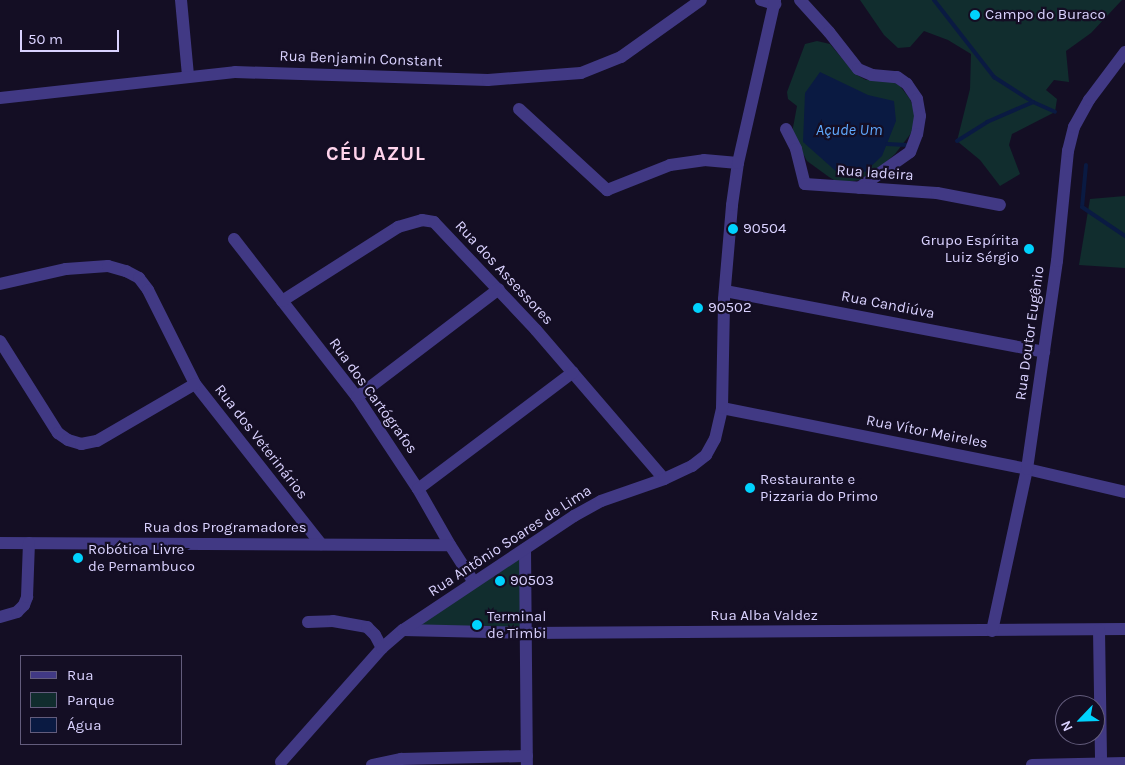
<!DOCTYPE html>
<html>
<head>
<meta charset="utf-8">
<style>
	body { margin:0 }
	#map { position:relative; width:1125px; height:765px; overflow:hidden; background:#140e24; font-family:Karla,sans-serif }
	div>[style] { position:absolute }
	.green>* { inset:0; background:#112d2e }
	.water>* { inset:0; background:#0a1a42 }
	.stream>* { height:4px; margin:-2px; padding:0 2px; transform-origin:2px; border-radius:2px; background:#0a1a42 }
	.minor>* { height:12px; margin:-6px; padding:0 6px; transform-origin:6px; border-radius:6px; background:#413984 }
	.dots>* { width:14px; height:14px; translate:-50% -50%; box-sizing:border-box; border:2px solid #140e24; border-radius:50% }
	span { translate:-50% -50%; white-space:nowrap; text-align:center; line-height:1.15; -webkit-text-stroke:4.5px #140e24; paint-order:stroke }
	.poi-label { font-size:15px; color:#dad2ff }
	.left { translate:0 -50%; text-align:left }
	.right { translate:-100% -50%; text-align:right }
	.street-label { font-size:15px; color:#dad2ff }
	.water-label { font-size:16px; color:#60aaff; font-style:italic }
	.district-label { font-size:20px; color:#ffd4ec; font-weight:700; letter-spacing:1px }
	.legend { position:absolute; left:20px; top:655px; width:162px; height:90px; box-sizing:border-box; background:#140e24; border:1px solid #635c7c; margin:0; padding:6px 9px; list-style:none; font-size:15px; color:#dad2ff }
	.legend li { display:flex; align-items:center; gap:10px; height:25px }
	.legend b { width:25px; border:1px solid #635c7c }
	.north { position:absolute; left:1055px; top:695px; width:50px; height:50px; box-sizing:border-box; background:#140e24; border:1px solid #635c7c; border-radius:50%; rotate:246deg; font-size:14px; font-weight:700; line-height:20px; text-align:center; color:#dad2ff }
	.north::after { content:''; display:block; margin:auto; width:18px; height:22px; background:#00d2fd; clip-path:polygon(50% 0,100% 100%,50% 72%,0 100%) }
	.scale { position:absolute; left:20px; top:30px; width:99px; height:22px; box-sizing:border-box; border:2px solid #dad2ff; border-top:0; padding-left:6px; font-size:15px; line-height:18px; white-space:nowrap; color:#dad2ff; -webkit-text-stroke:4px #140e24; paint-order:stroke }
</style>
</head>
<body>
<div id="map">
	<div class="green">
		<div style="clip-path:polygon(860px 0,1122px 0,1091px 33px,1066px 51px,1069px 82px,1054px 80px,1046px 90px,1057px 99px,1055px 112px,1012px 134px,1009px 145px,1020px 174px,1000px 186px,980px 160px,957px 141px,970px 89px,971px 54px,948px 40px,924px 31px,910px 47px,898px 48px,884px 35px)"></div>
		<div style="clip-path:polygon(817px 41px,830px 44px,855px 74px,866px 80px,890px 80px,900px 86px,910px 99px,916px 115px,912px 132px,895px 154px,876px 171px,860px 180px,839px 183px,829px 177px,807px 161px,792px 133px,797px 106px,788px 99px,787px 92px,805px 44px)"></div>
		<div style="clip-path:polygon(1125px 196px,1125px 268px,1079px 265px,1090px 199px)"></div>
		<div style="clip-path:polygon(525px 549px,526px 633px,403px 630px)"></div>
	</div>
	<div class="water">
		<div style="clip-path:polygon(820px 72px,868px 95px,894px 101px,896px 121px,882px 156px,865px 172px,838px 173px,803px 142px,805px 93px)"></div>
	</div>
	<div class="stream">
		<div style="left:934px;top:0;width:98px;rotate:52.1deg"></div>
		<div style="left:994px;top:77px;width:46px;rotate:32.7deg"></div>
		<div style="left:1033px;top:102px;width:24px;rotate:24deg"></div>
		<div style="left:957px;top:141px;width:36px;rotate:-32deg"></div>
		<div style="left:987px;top:122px;width:50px;rotate:-23.5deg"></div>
		<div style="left:887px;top:144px;width:20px;rotate:3deg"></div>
		<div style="left:1086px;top:165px;width:42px;rotate:95.4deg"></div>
		<div style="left:1082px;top:207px;width:52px;rotate:34deg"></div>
	</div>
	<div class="minor">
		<div style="left:181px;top:0;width:76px;rotate:84.7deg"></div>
		<div style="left:761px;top:0;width:15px;rotate:16deg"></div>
		<div style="left:800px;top:0;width:43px;rotate:47.8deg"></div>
		<div style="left:829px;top:32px;width:47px;rotate:51.9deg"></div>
		<div style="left:858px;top:69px;width:15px;rotate:23deg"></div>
		<div style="left:872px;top:75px;width:25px;rotate:5deg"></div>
		<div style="left:897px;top:77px;width:12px;rotate:35deg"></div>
		<div style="left:907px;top:84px;width:18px;rotate:56deg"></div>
		<div style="left:917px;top:99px;width:17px;rotate:80deg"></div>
		<div style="left:920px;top:116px;width:18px;rotate:99deg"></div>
		<div style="left:917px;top:134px;width:19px;rotate:111deg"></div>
		<div style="left:910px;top:152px;width:62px;rotate:144.8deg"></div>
		<div style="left:0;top:98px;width:236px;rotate:-6.3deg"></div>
		<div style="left:235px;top:72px;width:253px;rotate:1.8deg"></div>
		<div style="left:488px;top:80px;width:93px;rotate:-4.3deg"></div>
		<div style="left:581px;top:73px;width:43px;rotate:-21.8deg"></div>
		<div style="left:621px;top:57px;width:98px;rotate:-35.5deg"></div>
		<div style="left:519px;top:109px;width:120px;rotate:42.6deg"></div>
		<div style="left:607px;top:190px;width:68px;rotate:-21.6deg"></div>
		<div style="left:670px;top:165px;width:34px;rotate:-8deg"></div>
		<div style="left:704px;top:160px;width:34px;rotate:5deg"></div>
		<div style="left:786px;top:129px;width:22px;rotate:63deg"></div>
		<div style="left:796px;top:149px;width:36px;rotate:76deg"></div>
		<div style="left:805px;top:184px;width:132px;rotate:3.9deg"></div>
		<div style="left:937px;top:193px;width:64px;rotate:10.8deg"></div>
		<div style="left:234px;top:239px;width:200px;rotate:52.1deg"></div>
		<div style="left:357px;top:397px;width:110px;rotate:56.5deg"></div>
		<div style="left:418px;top:489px;width:64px;rotate:60.3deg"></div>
		<div style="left:450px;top:545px;width:43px;rotate:57.4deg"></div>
		<div style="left:0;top:284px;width:68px;rotate:-12.8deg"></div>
		<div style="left:66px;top:269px;width:42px;rotate:-4.1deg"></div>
		<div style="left:108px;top:266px;width:19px;rotate:16deg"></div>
		<div style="left:126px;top:271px;width:15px;rotate:28deg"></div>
		<div style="left:139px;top:278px;width:15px;rotate:53deg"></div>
		<div style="left:148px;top:290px;width:105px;rotate:63.4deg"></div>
		<div style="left:195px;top:384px;width:204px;rotate:51.8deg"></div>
		<div style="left:725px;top:291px;width:325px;rotate:10.8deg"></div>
		<div style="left:282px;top:301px;width:138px;rotate:-32.5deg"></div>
		<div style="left:398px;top:227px;width:25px;rotate:-16deg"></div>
		<div style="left:422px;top:220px;width:12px;rotate:9deg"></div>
		<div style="left:434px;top:222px;width:149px;rotate:46.6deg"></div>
		<div style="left:536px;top:330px;width:196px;rotate:49.3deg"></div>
		<div style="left:0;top:341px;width:109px;rotate:57.8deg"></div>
		<div style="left:58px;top:433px;width:12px;rotate:35deg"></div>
		<div style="left:68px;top:440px;width:14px;rotate:17deg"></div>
		<div style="left:81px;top:444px;width:16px;rotate:-11deg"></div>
		<div style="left:97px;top:441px;width:113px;rotate:-30.2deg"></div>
		<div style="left:357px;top:397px;width:178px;rotate:-37.3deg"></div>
		<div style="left:722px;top:408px;width:311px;rotate:11.3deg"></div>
		<div style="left:1027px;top:469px;width:101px;rotate:13.2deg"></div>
		<div style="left:418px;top:489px;width:194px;rotate:-37deg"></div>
		<div style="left:0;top:543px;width:450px;rotate:0.3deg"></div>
		<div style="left:525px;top:549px;width:216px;rotate:89.5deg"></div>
		<div style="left:0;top:617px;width:18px;rotate:-16deg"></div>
		<div style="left:17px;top:612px;width:10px;rotate:-45deg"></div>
		<div style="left:24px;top:605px;width:9px;rotate:-69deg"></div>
		<div style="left:27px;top:597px;width:54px;rotate:-87.9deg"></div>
		<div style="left:308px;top:622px;width:25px;rotate:-2deg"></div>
		<div style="left:333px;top:621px;width:35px;rotate:10deg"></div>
		<div style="left:367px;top:627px;width:11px;rotate:45deg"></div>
		<div style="left:375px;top:635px;width:15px;rotate:62deg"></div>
		<div style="left:403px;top:630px;width:123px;rotate:1.4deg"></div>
		<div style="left:526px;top:633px;width:599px;rotate:-0.38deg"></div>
		<div style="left:1099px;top:630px;width:133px;rotate:89.1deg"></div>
		<div style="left:992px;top:631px;width:166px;rotate:-77.8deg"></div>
		<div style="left:1027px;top:469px;width:210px;rotate:-81.8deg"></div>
		<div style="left:1057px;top:261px;width:111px;rotate:-84.3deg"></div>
		<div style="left:1068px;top:151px;width:25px;rotate:-76deg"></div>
		<div style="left:1074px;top:127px;width:31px;rotate:-61deg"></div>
		<div style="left:1089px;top:100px;width:60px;rotate:-53.1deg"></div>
		<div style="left:281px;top:762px;width:152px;rotate:-48.5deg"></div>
		<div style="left:382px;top:648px;width:28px;rotate:-41deg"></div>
		<div style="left:403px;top:630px;width:206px;rotate:-33.7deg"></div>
		<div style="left:574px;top:516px;width:31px;rotate:-29deg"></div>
		<div style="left:601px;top:501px;width:67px;rotate:-19.2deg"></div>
		<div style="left:664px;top:479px;width:31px;rotate:-25deg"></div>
		<div style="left:692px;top:466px;width:18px;rotate:-38deg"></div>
		<div style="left:706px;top:455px;width:18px;rotate:-61deg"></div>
		<div style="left:715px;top:439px;width:32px;rotate:-77deg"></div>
		<div style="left:722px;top:408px;width:109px;rotate:-88.9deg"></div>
		<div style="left:724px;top:299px;width:94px;rotate:-85.1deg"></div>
		<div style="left:732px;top:205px;width:42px;rotate:-81.9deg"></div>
		<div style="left:738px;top:163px;width:167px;rotate:-77.2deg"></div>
		<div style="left:372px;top:765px;width:30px;rotate:-12deg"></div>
		<div style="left:401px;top:759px;width:126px;rotate:-1.4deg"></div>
		<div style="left:1032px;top:765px;width:93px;rotate:-1.2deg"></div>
	</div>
	<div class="dots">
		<div style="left:975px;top:15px;background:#00d2fd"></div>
		<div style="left:733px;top:229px;background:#00d2fd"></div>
		<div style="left:1029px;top:249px;background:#00d2fd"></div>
		<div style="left:698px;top:308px;background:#00d2fd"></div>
		<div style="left:750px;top:488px;background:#00d2fd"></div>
		<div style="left:78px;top:558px;background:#00d2fd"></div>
		<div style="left:500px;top:581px;background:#00d2fd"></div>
		<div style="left:477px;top:625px;background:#00d2fd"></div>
	</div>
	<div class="poi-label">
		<span class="left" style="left:985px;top:15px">Campo do Buraco</span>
		<span class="left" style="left:743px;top:229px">90504</span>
		<span class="right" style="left:1019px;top:249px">Grupo Espírita<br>Luiz Sérgio</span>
		<span class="left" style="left:708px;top:308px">90502</span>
		<span class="left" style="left:760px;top:488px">Restaurante e<br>Pizzaria do Primo</span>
		<span class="left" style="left:88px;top:558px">Robótica Livre<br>de Pernambuco</span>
		<span class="left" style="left:510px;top:581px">90503</span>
		<span class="left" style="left:487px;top:625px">Terminal<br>de Timbi</span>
	</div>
	<div class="street-label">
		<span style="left:361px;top:59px;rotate:2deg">Rua Benjamin Constant</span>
		<span style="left:875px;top:173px;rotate:4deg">Rua ladeira</span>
		<span style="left:504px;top:273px;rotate:47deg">Rua dos Assessores</span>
		<span style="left:888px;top:305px;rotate:11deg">Rua Candiúva</span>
		<span style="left:1030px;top:333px;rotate:-82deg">Rua Doutor Eugênio</span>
		<span style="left:373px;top:396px;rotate:54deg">Rua dos Cartógrafos</span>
		<span style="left:927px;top:432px;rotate:11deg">Rua Vítor Meireles</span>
		<span style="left:261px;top:442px;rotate:52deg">Rua dos Veterinários</span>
		<span style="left:225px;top:528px">Rua dos Programadores</span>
		<span style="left:510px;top:541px;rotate:-33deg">Rua Antônio Soares de Lima</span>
		<span style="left:764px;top:616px">Rua Alba Valdez</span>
	</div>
	<div class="water-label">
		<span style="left:849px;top:130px">Açude Um</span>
	</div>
	<div class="district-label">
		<span style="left:376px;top:153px">CÉU AZUL</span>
	</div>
	<ul class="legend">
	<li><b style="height:6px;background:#413984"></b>Rua</li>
	<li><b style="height:14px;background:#112d2e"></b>Parque</li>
	<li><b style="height:14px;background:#0a1a42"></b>Água</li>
	</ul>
	<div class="north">N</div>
	<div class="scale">50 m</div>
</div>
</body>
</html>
